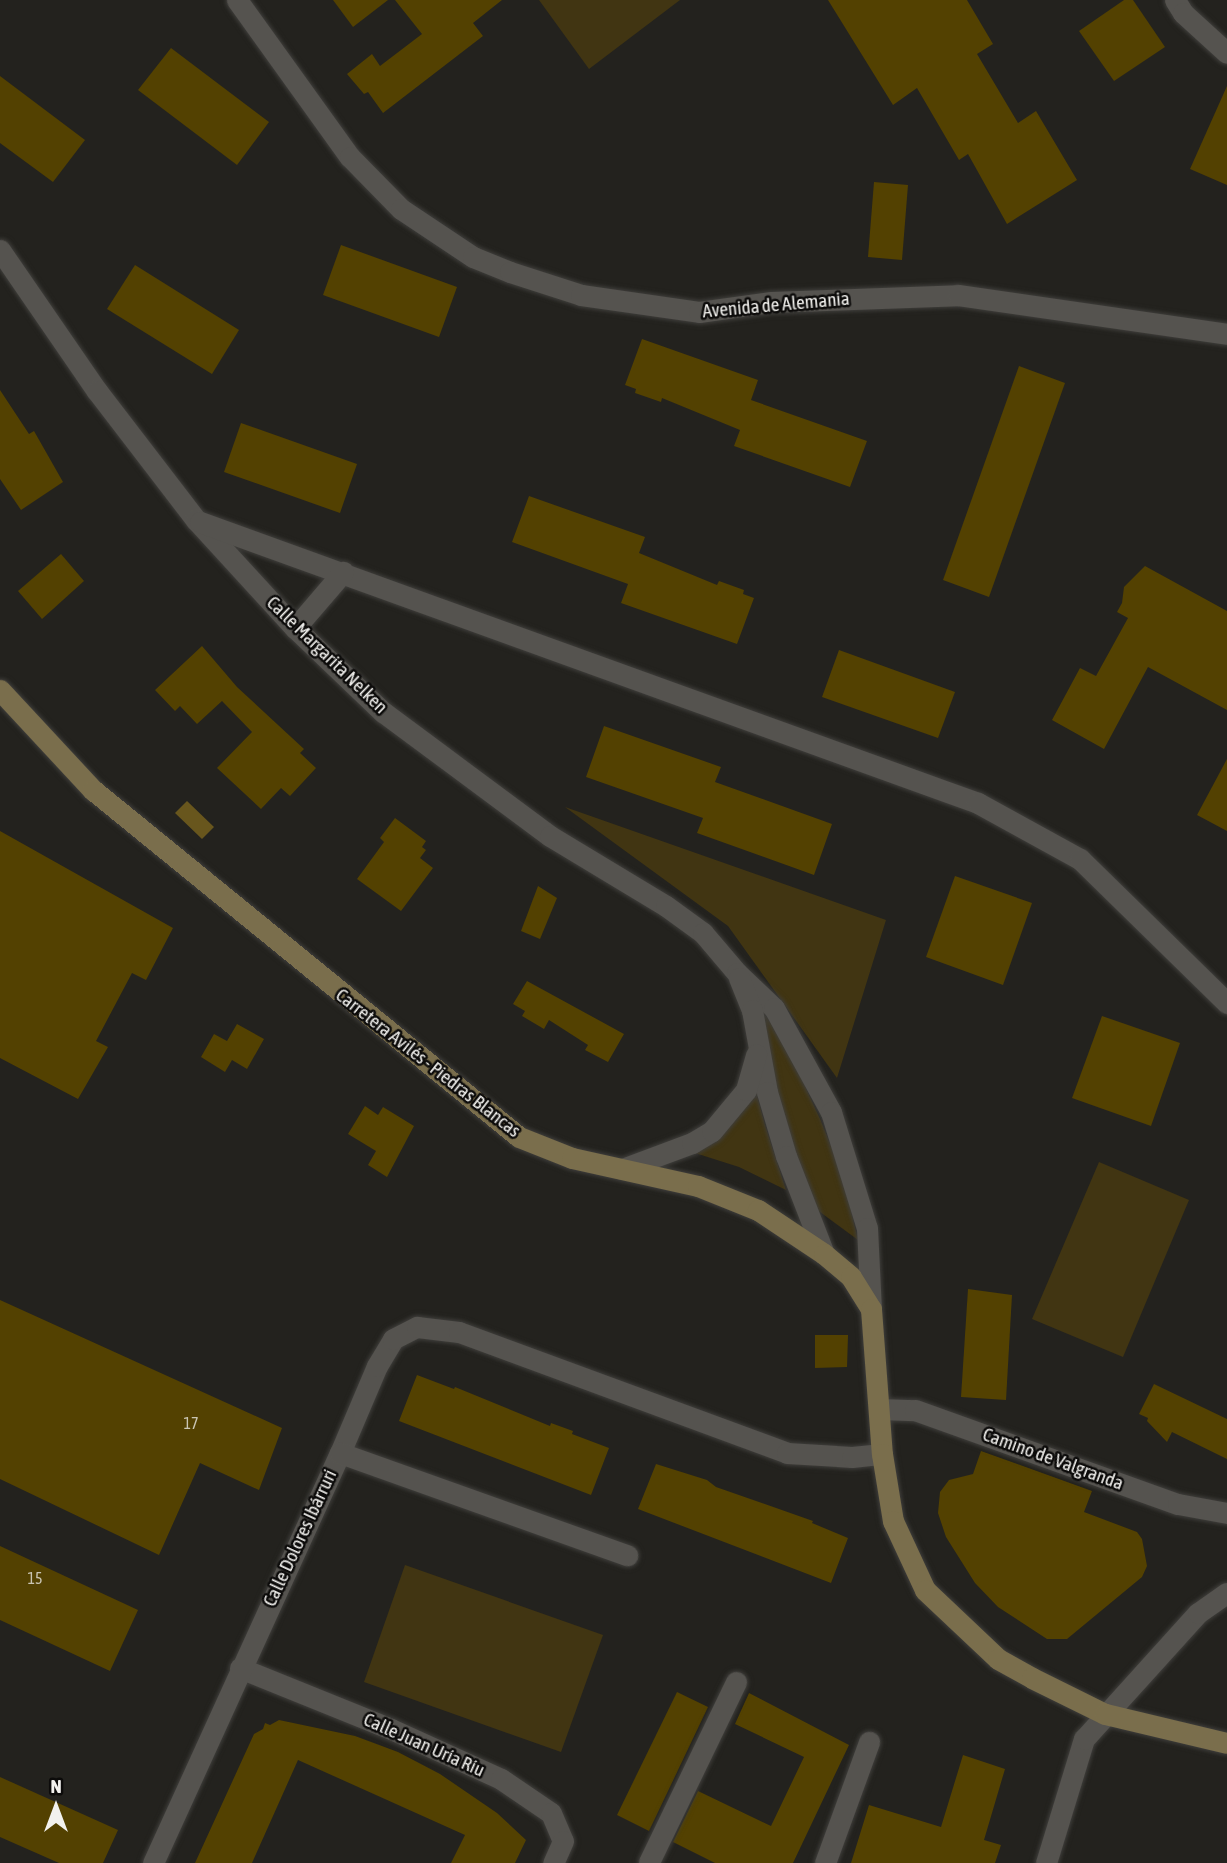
<!DOCTYPE html>
<html>
<head>
<meta charset="utf-8">
<style>
	body { margin:0 }
	#map { position:relative; width:1227px; height:1863px; overflow:hidden; background:#23221e; font-family:"Asap Condensed",sans-serif }
	div>[style] { position:absolute }
	.green>* { inset:0; background:#413512 }
	.water>* { inset:0; background:#68561d }
	.building>* { inset:0; background:#534101 }
	.roads { filter:drop-shadow(0 0 2px #3f3e3b) drop-shadow(0 0 2px #3f3e3b) }
	.street>* { height:21px; margin:-10.5px; padding:0 10.5px; transform-origin:10.5px; border-radius:10.5px; background:#55534f }
	.secondary>* { height:21px; margin:-10.5px; padding:0 10.5px; transform-origin:10.5px; border-radius:10.5px; background:#7a6e4c }
	span { translate:-50% -50%; white-space:nowrap; text-align:center; line-height:1.15; -webkit-text-stroke:5px #0c0b0a; paint-order:stroke }
	.number-label { font-size:16px; color:#cac5b3 }
	.number-label span { -webkit-text-stroke-width:0 }
	.street-label { font-size:19px; color:#f2f1ee }
	.north { position:absolute; left:21px; top:1772px; width:70px; height:70px; -webkit-text-stroke:5px #0c0b0a; paint-order:stroke; rotate:0deg; font-size:19px; font-weight:700; line-height:28px; text-align:center; color:#f2f1ee }
	.north::after { content:''; display:block; margin:auto; width:24px; height:32px; background:#f2f1ee; clip-path:polygon(50% 0,100% 100%,50% 72%,0 100%) }
</style>
</head>
<body>
<div id="map">
	<div class="green">
		<div style="clip-path:polygon(539px 0,680px 0,589px 69px)"></div>
		<div style="clip-path:polygon(565px 807px,886px 920px,837px 1078px,728px 926px)"></div>
		<div style="clip-path:polygon(757px 1001px,791px 1056px,821px 1121px,842px 1174px,858px 1240px,816px 1209px,787px 1138px)"></div>
		<div style="clip-path:polygon(755px 1088px,765px 1125px,786px 1190px,739px 1167px,695px 1153px)"></div>
		<div style="clip-path:polygon(1099px 1162px,1189px 1200px,1123px 1357px,1032px 1319px)"></div>
		<div style="clip-path:polygon(405px 1565px,603px 1635px,561px 1752px,364px 1682px)"></div>
	</div>
	<div class="water">
		<div style="clip-path:polygon(187px 801px,214px 827px,202px 839px,175px 813px)"></div>
	</div>
	<div class="building">
		<div style="clip-path:polygon(333px 0,388px 0,353px 27px)"></div>
		<div style="clip-path:polygon(395px 0,502px 0,473px 23px,483px 36px,383px 113px,368px 92px,364px 94px,347px 74px,372px 54px,380px 66px,422px 34px)"></div>
		<div style="clip-path:polygon(828px 0,967px 0,993px 44px,977px 54px,1018px 123px,1036px 111px,1077px 180px,1007px 224px,968px 154px,959px 160px,917px 88px,893px 105px)"></div>
		<div style="clip-path:polygon(1124px 0,1133px 0,1165px 47px,1114px 81px,1079px 31px)"></div>
		<div style="clip-path:polygon(171px 48px,269px 122px,237px 165px,138px 90px)"></div>
		<div style="clip-path:polygon(0 76px,85px 140px,53px 182px,0 143px)"></div>
		<div style="clip-path:polygon(1227px 86px,1227px 185px,1190px 169px)"></div>
		<div style="clip-path:polygon(874px 182px,908px 185px,902px 260px,868px 257px)"></div>
		<div style="clip-path:polygon(341px 245px,457px 287px,439px 337px,323px 295px)"></div>
		<div style="clip-path:polygon(135px 265px,239px 330px,212px 374px,107px 309px)"></div>
		<div style="clip-path:polygon(642px 339px,758px 380px,751px 400px,867px 441px,850px 487px,734px 446px,740px 430px,662px 398px,661px 402px,635px 393px,636px 389px,625px 385px)"></div>
		<div style="clip-path:polygon(1019px 366px,1065px 383px,989px 597px,943px 580px)"></div>
		<div style="clip-path:polygon(0 390px,29px 434px,34px 431px,63px 482px,21px 510px,0 479px)"></div>
		<div style="clip-path:polygon(241px 423px,357px 464px,340px 513px,224px 472px)"></div>
		<div style="clip-path:polygon(529px 496px,645px 537px,639px 553px,717px 585px,719px 581px,744px 590px,743px 594px,754px 598px,737px 644px,621px 603px,628px 584px,512px 542px)"></div>
		<div style="clip-path:polygon(61px 554px,84px 581px,42px 619px,18px 591px)"></div>
		<div style="clip-path:polygon(1145px 566px,1227px 611px,1227px 710px,1148px 667px,1104px 749px,1052px 720px,1080px 668px,1096px 676px,1128px 618px,1117px 612px,1122px 603px,1124px 587px)"></div>
		<div style="clip-path:polygon(202px 646px,237px 687px,304px 749px,300px 753px,316px 768px,290px 796px,281px 788px,261px 809px,217px 768px,252px 732px,222px 701px,197px 724px,180px 706px,175px 711px,155px 690px)"></div>
		<div style="clip-path:polygon(839px 650px,955px 692px,938px 738px,822px 697px)"></div>
		<div style="clip-path:polygon(604px 726px,721px 767px,715px 782px,832px 824px,814px 875px,697px 833px,703px 818px,586px 777px)"></div>
		<div style="clip-path:polygon(1227px 759px,1227px 831px,1197px 815px)"></div>
		<div style="clip-path:polygon(395px 818px,426px 841px,422px 847px,426px 850px,420px 858px,433px 868px,401px 911px,357px 879px,384px 842px,380px 838px)"></div>
		<div style="clip-path:polygon(0 831px,173px 928px,146px 980px,132px 973px,96px 1041px,108px 1047px,78px 1099px,0 1058px)"></div>
		<div style="clip-path:polygon(955px 876px,1032px 903px,1003px 985px,926px 957px)"></div>
		<div style="clip-path:polygon(538px 886px,557px 898px,540px 939px,521px 931px)"></div>
		<div style="clip-path:polygon(527px 981px,624px 1034px,608px 1062px,585px 1050px,588px 1045px,549px 1020px,544px 1029px,522px 1016px,525px 1011px,513px 1004px)"></div>
		<div style="clip-path:polygon(1102px 1016px,1180px 1043px,1151px 1126px,1072px 1098px)"></div>
		<div style="clip-path:polygon(237px 1024px,264px 1039px,247px 1069px,232px 1060px,225px 1072px,201px 1057px,214px 1034px,227px 1041px)"></div>
		<div style="clip-path:polygon(365px 1106px,378px 1115px,383px 1107px,414px 1126px,387px 1177px,368px 1165px,376px 1151px,348px 1134px)"></div>
		<div style="clip-path:polygon(968px 1289px,1012px 1295px,1006px 1400px,961px 1397px)"></div>
		<div style="clip-path:polygon(0 1300px,282px 1428px,259px 1490px,200px 1463px,159px 1555px,0 1479px)"></div>
		<div style="clip-path:polygon(815px 1335px,848px 1335px,847px 1367px,815px 1368px)"></div>
		<div style="clip-path:polygon(417px 1375px,454px 1389px,455px 1387px,550px 1426px,551px 1423px,573px 1431px,572px 1434px,609px 1448px,591px 1495px,399px 1421px)"></div>
		<div style="clip-path:polygon(1154px 1384px,1227px 1419px,1227px 1459px,1172px 1432px,1167px 1442px,1147px 1421px,1148px 1418px,1139px 1414px)"></div>
		<div style="clip-path:polygon(981px 1451px,1092px 1491px,1084px 1512px,1137px 1532px,1142px 1539px,1147px 1566px,1142px 1577px,1067px 1639px,1047px 1639px,998px 1607px,975px 1583px,946px 1537px,938px 1513px,940px 1492px,949px 1480px,973px 1474px)"></div>
		<div style="clip-path:polygon(656px 1464px,707px 1480px,716px 1487px,813px 1521px,812px 1523px,848px 1538px,831px 1583px,638px 1509px)"></div>
		<div style="clip-path:polygon(0 1546px,138px 1610px,110px 1671px,0 1620px)"></div>
		<div style="clip-path:polygon(677px 1692px,708px 1707px,649px 1831px,617px 1815px)"></div>
		<div style="clip-path:polygon(749px 1693px,849px 1745px,793px 1863px,715px 1863px,673px 1842px,698px 1791px,771px 1826px,804px 1757px,735px 1724px)"></div>
		<div style="clip-path:polygon(279px 1720px,355px 1736px,398px 1752px,440px 1774px,497px 1813px,526px 1840px,515px 1863px,451px 1863px,465px 1835px,298px 1760px,252px 1863px,195px 1863px,254px 1734px,263px 1729px,265px 1723px,270px 1725px)"></div>
		<div style="clip-path:polygon(963px 1755px,1005px 1769px,984px 1840px,1001px 1845px,995px 1863px,851px 1863px,869px 1805px,941px 1827px)"></div>
		<div style="clip-path:polygon(0 1777px,118px 1830px,103px 1863px,59px 1863px,0 1837px)"></div>
	</div>
	<div class="roads">
		<div class="street">
			<div style="left:237px;top:0;width:193px;rotate:54.3deg"></div>
			<div style="left:350px;top:157px;width:73px;rotate:45.6deg"></div>
			<div style="left:401px;top:209px;width:87px;rotate:33.7deg"></div>
			<div style="left:473px;top:257px;width:40px;rotate:22deg"></div>
			<div style="left:510px;top:272px;width:75px;rotate:17.9deg"></div>
			<div style="left:581px;top:295px;width:119px;rotate:8.2deg"></div>
			<div style="left:699px;top:312px;width:73px;rotate:-7.9deg"></div>
			<div style="left:771px;top:302px;width:187px;rotate:-2.1deg"></div>
			<div style="left:958px;top:295px;width:272px;rotate:8.2deg"></div>
			<div style="left:1175px;top:0;width:15px;rotate:58deg"></div>
			<div style="left:1183px;top:13px;width:59px;rotate:42.3deg"></div>
			<div style="left:0;top:250px;width:171px;rotate:55.5deg"></div>
			<div style="left:97px;top:391px;width:163px;rotate:52.5deg"></div>
			<div style="left:196px;top:520px;width:147px;rotate:47.5deg"></div>
			<div style="left:295px;top:628px;width:122px;rotate:43.7deg"></div>
			<div style="left:383px;top:712px;width:208px;rotate:36.6deg"></div>
			<div style="left:550px;top:836px;width:135px;rotate:31.1deg"></div>
			<div style="left:666px;top:906px;width:46px;rotate:36.1deg"></div>
			<div style="left:703px;top:933px;width:52px;rotate:49.6deg"></div>
			<div style="left:737px;top:973px;width:51px;rotate:43.4deg"></div>
			<div style="left:774px;top:1008px;width:119px;rotate:61.3deg"></div>
			<div style="left:831px;top:1112px;width:121px;rotate:72.8deg"></div>
			<div style="left:867px;top:1228px;width:81px;rotate:87.2deg"></div>
			<div style="left:200px;top:522px;width:827px;rotate:19.86deg"></div>
			<div style="left:978px;top:803px;width:116px;rotate:28.8deg"></div>
			<div style="left:1080px;top:859px;width:206px;rotate:44.4deg"></div>
			<div style="left:295px;top:628px;width:74px;rotate:-49.4deg"></div>
			<div style="left:739px;top:978px;width:35px;rotate:68deg"></div>
			<div style="left:752px;top:1010px;width:83px;rotate:79.6deg"></div>
			<div style="left:767px;top:1092px;width:67px;rotate:73.5deg"></div>
			<div style="left:786px;top:1156px;width:105px;rotate:68.8deg"></div>
			<div style="left:622px;top:1169px;width:75px;rotate:-20.4deg"></div>
			<div style="left:692px;top:1143px;width:23px;rotate:-31deg"></div>
			<div style="left:712px;top:1131px;width:53px;rotate:-50.3deg"></div>
			<div style="left:746px;top:1090px;width:37px;rotate:-74deg"></div>
			<div style="left:879px;top:1409px;width:36px;rotate:2deg"></div>
			<div style="left:915px;top:1410px;width:279px;rotate:19.7deg"></div>
			<div style="left:1178px;top:1504px;width:50px;rotate:10.4deg"></div>
			<div style="left:340px;top:1453px;width:95px;rotate:-67deg"></div>
			<div style="left:377px;top:1366px;width:31px;rotate:-59deg"></div>
			<div style="left:393px;top:1339px;width:27px;rotate:-27deg"></div>
			<div style="left:417px;top:1327px;width:42px;rotate:6.8deg"></div>
			<div style="left:459px;top:1332px;width:350px;rotate:20.2deg"></div>
			<div style="left:787px;top:1453px;width:65px;rotate:3.5deg"></div>
			<div style="left:852px;top:1457px;width:30px;rotate:-6deg"></div>
			<div style="left:240px;top:1668px;width:163px;rotate:22deg"></div>
			<div style="left:391px;top:1729px;width:121px;rotate:24.4deg"></div>
			<div style="left:501px;top:1779px;width:60px;rotate:34.2deg"></div>
			<div style="left:551px;top:1813px;width:30px;rotate:67deg"></div>
			<div style="left:563px;top:1841px;width:24px;rotate:114deg"></div>
			<div style="left:649px;top:1862px;width:200px;rotate:-64.2deg"></div>
			<div style="left:153px;top:1863px;width:451px;rotate:-65.5deg"></div>
			<div style="left:340px;top:1453px;width:305px;rotate:19.6deg"></div>
			<div style="left:825px;top:1863px;width:129px;rotate:-70deg"></div>
			<div style="left:1046px;top:1863px;width:130px;rotate:-73deg"></div>
			<div style="left:1084px;top:1739px;width:170px;rotate:-47.9deg"></div>
			<div style="left:1198px;top:1613px;width:35px;rotate:-35deg"></div>
		</div>
		<div class="secondary">
			<div style="left:0;top:690px;width:137px;rotate:47.1deg"></div>
			<div style="left:93px;top:790px;width:549px;rotate:39.16deg"></div>
			<div style="left:519px;top:1137px;width:57px;rotate:21.6deg"></div>
			<div style="left:572px;top:1158px;width:129px;rotate:12.5deg"></div>
			<div style="left:698px;top:1186px;width:65px;rotate:21.8deg"></div>
			<div style="left:758px;top:1210px;width:79px;rotate:33.7deg"></div>
			<div style="left:824px;top:1254px;width:35px;rotate:40deg"></div>
			<div style="left:851px;top:1277px;width:38px;rotate:58deg"></div>
			<div style="left:871px;top:1309px;width:145px;rotate:85.7deg"></div>
			<div style="left:882px;top:1454px;width:68px;rotate:80.7deg"></div>
			<div style="left:893px;top:1521px;width:76px;rotate:65.1deg"></div>
			<div style="left:925px;top:1590px;width:100px;rotate:43.4deg"></div>
			<div style="left:998px;top:1659px;width:39px;rotate:29deg"></div>
			<div style="left:1032px;top:1678px;width:81px;rotate:26.3deg"></div>
			<div style="left:1105px;top:1714px;width:125px;rotate:13.4deg"></div>
		</div>
	</div>
	<div class="number-label">
		<span style="left:191px;top:1423px">17</span>
		<span style="left:35px;top:1578px">15</span>
	</div>
	<div class="street-label">
		<span style="left:776px;top:305px;rotate:-5deg">Avenida de Alemania</span>
		<span style="left:327px;top:655px;rotate:44deg">Calle Margarita Nelken</span>
		<span style="left:428px;top:1063px;rotate:38deg">Carretera Avilés - Piedras Blancas</span>
		<span style="left:1053px;top:1459px;rotate:20deg">Camino de Valgranda</span>
		<span style="left:300px;top:1538px;rotate:-65deg">Calle Dolores Ibárruri</span>
		<span style="left:424px;top:1745px;rotate:24deg">Calle Juan Uría Ríu</span>
	</div>
	<div class="north">N</div>
</div>
</body>
</html>
